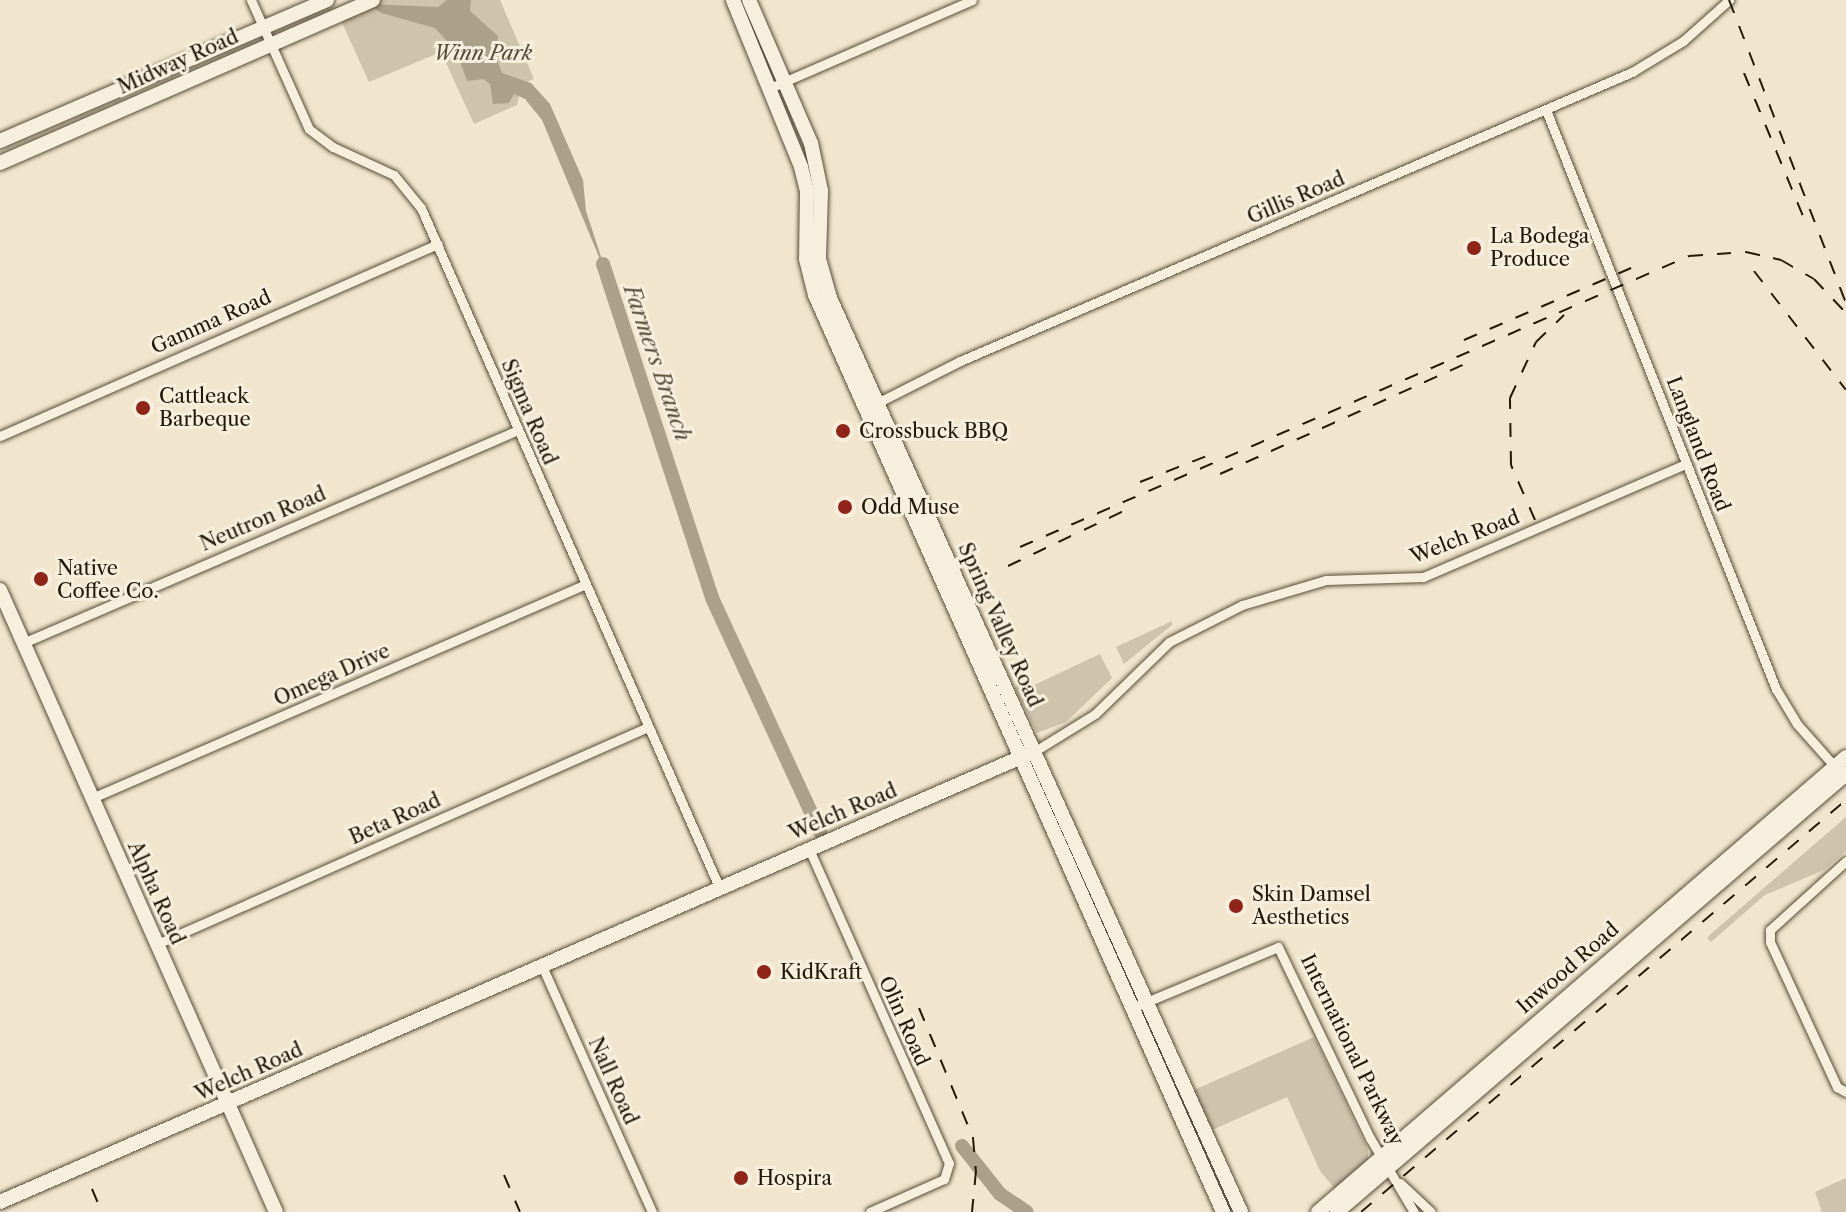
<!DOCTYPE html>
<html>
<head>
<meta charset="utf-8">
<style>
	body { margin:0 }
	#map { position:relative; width:1846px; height:1212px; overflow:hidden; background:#f1e6cd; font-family:"Libre Caslon Text",serif }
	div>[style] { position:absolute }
	.green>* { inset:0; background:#cec3ab }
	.water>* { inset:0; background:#aba08a }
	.river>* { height:14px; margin:-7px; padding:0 7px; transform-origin:7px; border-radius:7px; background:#aba08a }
	.roads { filter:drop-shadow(0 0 2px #574c38) drop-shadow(0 0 2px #574c38) }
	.street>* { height:9px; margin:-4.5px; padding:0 4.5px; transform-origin:4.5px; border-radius:4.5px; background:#f6efde }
	.secondary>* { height:14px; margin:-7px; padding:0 7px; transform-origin:7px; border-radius:7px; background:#f6efde }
	.rail>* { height:2px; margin-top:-1px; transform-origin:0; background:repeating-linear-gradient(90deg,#241807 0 14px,transparent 0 28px) }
	.dots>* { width:22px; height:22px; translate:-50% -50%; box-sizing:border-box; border:4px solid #f6efde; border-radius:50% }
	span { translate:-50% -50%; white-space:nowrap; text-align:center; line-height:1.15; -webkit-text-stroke:6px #f6efde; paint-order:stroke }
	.park-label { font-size:20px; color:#574b38; font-style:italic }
	.street-label { font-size:20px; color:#241807 }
	.poi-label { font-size:20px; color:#241807 }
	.left { translate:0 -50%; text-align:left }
	.water-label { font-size:22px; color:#5a4e3b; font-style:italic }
</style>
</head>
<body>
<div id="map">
	<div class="green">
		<div style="clip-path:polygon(377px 0,500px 0,534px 79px,522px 84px,517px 105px,474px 124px,441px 52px,369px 82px,339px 16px)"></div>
		<div style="clip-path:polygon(1172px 621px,1172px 625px,1124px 664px,1116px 647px)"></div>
		<div style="clip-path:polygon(1100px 654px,1112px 678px,1066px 722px,1037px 733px,1015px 689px,1017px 680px,1023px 675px,1034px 685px)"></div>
		<div style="clip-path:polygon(1846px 817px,1846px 851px,1824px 870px,1765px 895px,1711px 942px,1707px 938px,1713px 932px)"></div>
		<div style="clip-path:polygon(1314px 1037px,1368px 1150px,1368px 1161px,1336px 1190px,1320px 1171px,1287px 1097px,1212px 1130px,1194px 1090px)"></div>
		<div style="clip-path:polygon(1846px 1178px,1846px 1212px,1822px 1212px,1815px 1192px)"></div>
	</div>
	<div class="water">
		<div style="clip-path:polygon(447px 0,471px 0,470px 11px,498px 36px,495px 54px,502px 73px,531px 83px,550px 104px,583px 180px,586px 211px,609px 281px,542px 120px,525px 99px,514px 94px,509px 103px,493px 104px,490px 84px,483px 79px,467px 81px,456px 51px,435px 28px,381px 13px,368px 4px,438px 7px)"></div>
	</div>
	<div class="river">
		<div style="left:603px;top:264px;width:351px;rotate:71.9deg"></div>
		<div style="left:712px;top:598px;width:258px;rotate:65.2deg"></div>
		<div style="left:962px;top:1146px;width:61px;rotate:51.6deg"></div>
		<div style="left:1000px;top:1194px;width:32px;rotate:34deg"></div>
	</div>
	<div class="roads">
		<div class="street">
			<div style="left:251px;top:0;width:141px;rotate:65.8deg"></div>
			<div style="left:309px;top:129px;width:30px;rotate:37deg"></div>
			<div style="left:333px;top:147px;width:67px;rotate:24.7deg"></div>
			<div style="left:394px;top:175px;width:43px;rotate:50.7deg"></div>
			<div style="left:421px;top:208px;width:742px;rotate:66.3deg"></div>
			<div style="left:772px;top:87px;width:218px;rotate:-23.5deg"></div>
			<div style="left:1546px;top:110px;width:623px;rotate:68.34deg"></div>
			<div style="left:1776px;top:689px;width:41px;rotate:59deg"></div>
			<div style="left:1797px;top:724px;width:60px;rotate:48.4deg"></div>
			<div style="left:875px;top:404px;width:95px;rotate:-26.8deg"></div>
			<div style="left:960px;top:361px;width:732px;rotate:-23.27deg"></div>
			<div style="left:1632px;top:72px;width:60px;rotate:-31.3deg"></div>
			<div style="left:1683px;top:41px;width:62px;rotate:-41.7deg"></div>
			<div style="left:0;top:436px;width:478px;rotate:-23.7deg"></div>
			<div style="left:23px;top:643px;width:539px;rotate:-23.28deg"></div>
			<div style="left:1035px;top:751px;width:70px;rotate:-31.7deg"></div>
			<div style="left:1095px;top:714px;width:103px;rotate:-44.2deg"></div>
			<div style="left:1169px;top:642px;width:82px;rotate:-26.9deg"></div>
			<div style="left:1242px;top:605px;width:88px;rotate:-16.6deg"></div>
			<div style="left:1326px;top:580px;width:97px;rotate:-1.8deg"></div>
			<div style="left:1423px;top:577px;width:286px;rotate:-23.3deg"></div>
			<div style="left:92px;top:798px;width:538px;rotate:-23.42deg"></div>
			<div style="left:809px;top:849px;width:344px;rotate:66deg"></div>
			<div style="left:949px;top:1163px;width:17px;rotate:107deg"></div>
			<div style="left:944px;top:1179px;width:81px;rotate:156deg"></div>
			<div style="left:1846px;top:861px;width:103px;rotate:137.8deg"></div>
			<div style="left:1770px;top:930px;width:12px;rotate:90deg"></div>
			<div style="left:1770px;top:942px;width:160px;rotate:65.2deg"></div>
			<div style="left:1837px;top:1087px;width:10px;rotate:29deg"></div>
			<div style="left:157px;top:944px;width:537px;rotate:-23.84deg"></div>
			<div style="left:542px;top:966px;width:269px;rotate:65.9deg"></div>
			<div style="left:1132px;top:1008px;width:158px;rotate:-22.7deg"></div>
			<div style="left:1278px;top:947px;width:212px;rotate:64.3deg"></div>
			<div style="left:1370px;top:1138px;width:86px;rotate:59.3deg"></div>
			<div style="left:1400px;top:1183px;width:42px;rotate:43.1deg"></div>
		</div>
		<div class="secondary">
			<div style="left:733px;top:0;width:180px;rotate:67.8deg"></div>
			<div style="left:801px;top:167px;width:25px;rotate:76deg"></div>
			<div style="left:807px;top:191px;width:68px;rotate:90.8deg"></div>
			<div style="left:806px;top:259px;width:37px;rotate:76deg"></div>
			<div style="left:815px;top:295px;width:1004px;rotate:66.01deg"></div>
			<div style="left:749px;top:0;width:156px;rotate:66.6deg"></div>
			<div style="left:811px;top:143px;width:49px;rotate:78.2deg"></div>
			<div style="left:821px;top:191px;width:68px;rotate:91.7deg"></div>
			<div style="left:819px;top:259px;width:41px;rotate:74.2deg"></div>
			<div style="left:830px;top:298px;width:1002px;rotate:65.79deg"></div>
			<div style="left:0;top:141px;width:356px;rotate:-23.3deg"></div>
			<div style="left:0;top:163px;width:407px;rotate:-23.6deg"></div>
			<div style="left:0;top:590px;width:680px;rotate:66.07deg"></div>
			<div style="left:0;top:1202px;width:1119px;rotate:-23.54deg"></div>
			<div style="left:1318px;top:1212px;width:697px;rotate:-40.75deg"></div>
			<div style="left:1337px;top:1212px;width:672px;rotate:-40.71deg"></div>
		</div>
	</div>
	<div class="rail">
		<div style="left:1729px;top:0;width:325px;rotate:68.9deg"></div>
		<div style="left:1744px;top:73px;width:160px;rotate:67.6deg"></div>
		<div style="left:1754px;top:271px;width:150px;rotate:52.3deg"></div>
		<div style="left:1464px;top:340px;width:187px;rotate:-23.3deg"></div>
		<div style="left:1220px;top:474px;width:276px;rotate:-24.2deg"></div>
		<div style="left:1140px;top:482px;width:83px;rotate:-21.3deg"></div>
		<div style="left:1535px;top:520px;width:60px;rotate:-113.6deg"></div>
		<div style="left:1511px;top:465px;width:67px;rotate:-90.9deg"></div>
		<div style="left:1510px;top:398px;width:62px;rotate:-65.1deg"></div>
		<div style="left:1536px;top:342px;width:39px;rotate:-44deg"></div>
		<div style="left:1020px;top:547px;width:730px;rotate:-23.51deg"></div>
		<div style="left:1689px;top:256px;width:57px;rotate:-4deg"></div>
		<div style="left:1746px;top:252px;width:36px;rotate:13deg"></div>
		<div style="left:1781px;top:260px;width:38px;rotate:30deg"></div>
		<div style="left:1814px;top:279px;width:47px;rotate:46.7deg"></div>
		<div style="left:1008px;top:566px;width:133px;rotate:-25.4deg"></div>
		<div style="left:919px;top:1008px;width:141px;rotate:67.4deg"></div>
		<div style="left:973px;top:1138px;width:33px;rotate:85deg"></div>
		<div style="left:976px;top:1171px;width:41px;rotate:95.6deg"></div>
		<div style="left:504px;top:1175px;width:40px;rotate:66.6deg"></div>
		<div style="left:92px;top:1189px;width:25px;rotate:67deg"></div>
		<div style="left:1361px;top:1212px;width:636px;rotate:-40.35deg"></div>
	</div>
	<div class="dots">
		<div style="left:1474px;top:248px;background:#8f2418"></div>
		<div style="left:143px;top:408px;background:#8f2418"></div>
		<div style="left:843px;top:431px;background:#8f2418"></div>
		<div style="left:845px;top:507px;background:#8f2418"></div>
		<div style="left:41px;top:579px;background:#8f2418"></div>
		<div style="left:1236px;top:906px;background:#8f2418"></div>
		<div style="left:764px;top:972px;background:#8f2418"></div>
		<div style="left:741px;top:1178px;background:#8f2418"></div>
	</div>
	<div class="park-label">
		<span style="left:483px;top:53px">Winn Park</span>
	</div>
	<div class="street-label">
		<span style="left:178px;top:62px;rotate:-24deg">Midway Road</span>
		<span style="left:1296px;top:198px;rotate:-23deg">Gillis Road</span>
		<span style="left:211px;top:322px;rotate:-24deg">Gamma Road</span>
		<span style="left:529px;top:412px;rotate:67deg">Sigma Road</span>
		<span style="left:1698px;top:444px;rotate:69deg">Langland Road</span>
		<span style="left:263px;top:519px;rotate:-23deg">Neutron Road</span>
		<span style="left:1465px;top:537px;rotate:-21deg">Welch Road</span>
		<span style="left:1000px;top:625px;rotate:66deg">Spring Valley Road</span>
		<span style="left:332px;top:675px;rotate:-24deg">Omega Drive</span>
		<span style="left:843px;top:812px;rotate:-23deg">Welch Road</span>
		<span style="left:395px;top:819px;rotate:-24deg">Beta Road</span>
		<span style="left:156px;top:893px;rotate:66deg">Alpha Road</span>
		<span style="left:1568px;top:968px;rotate:-41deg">Inwood Road</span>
		<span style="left:904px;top:1021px;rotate:66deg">Olin Road</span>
		<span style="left:1352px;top:1050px;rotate:64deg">International Parkway</span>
		<span style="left:249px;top:1072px;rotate:-24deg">Welch Road</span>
		<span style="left:613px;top:1081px;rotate:66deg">Nall Road</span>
	</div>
	<div class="poi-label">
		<span class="left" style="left:1490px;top:248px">La Bodega<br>Produce</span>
		<span class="left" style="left:159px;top:408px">Cattleack<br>Barbeque</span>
		<span class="left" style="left:859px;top:431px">Crossbuck BBQ</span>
		<span class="left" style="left:861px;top:507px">Odd Muse</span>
		<span class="left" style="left:57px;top:580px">Native<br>Coffee Co.</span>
		<span class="left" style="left:1252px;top:906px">Skin Damsel<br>Aesthetics</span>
		<span class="left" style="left:780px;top:972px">KidKraft</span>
		<span class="left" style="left:757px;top:1178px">Hospira</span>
	</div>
	<div class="water-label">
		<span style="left:657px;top:363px;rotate:71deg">Farmers Branch</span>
	</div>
</div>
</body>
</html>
